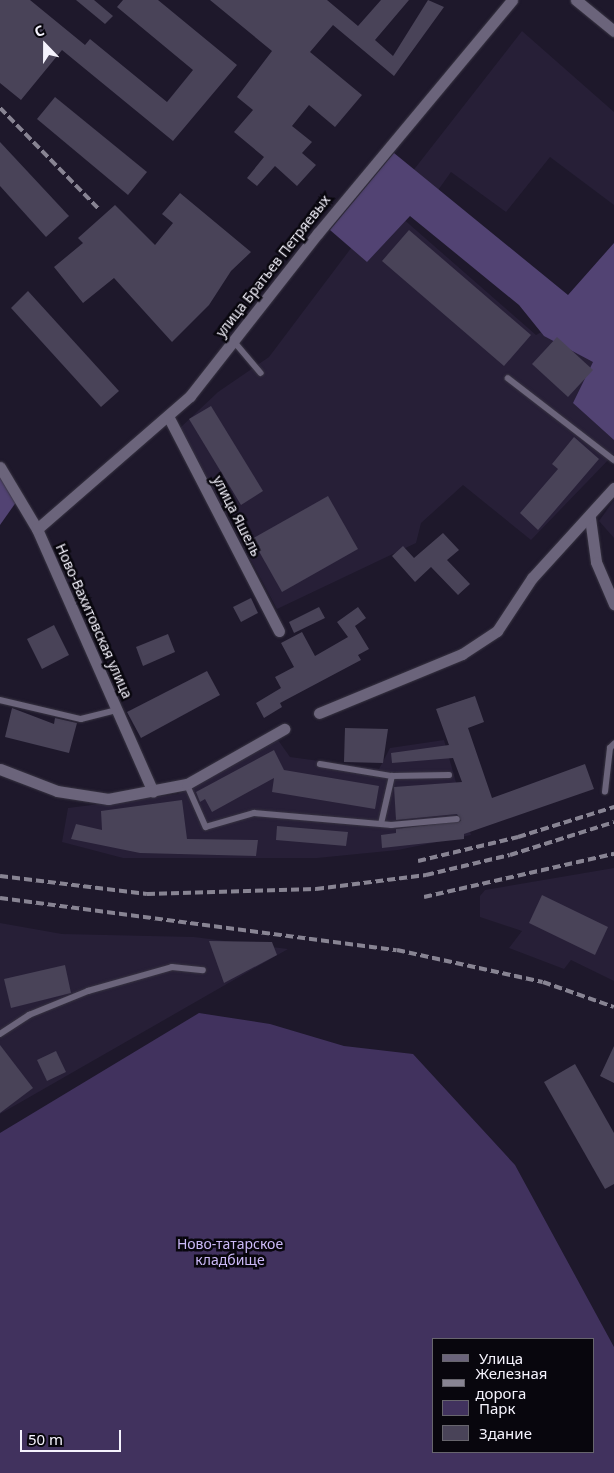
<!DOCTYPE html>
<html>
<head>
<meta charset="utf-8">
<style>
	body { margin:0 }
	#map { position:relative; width:614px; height:1473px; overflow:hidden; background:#1e182b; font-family:"Noto Sans",sans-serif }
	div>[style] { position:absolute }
	.built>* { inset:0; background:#271f37 }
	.green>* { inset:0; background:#41325e }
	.forest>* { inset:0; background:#524373 }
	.building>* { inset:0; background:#494358 }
	.roads { filter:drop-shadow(0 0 1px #383442) drop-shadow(0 0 1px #383442) }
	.service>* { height:5.5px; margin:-2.75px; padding:0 2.75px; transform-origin:2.75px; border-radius:2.75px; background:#6b647b }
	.minor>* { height:11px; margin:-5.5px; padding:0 5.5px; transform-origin:5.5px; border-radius:5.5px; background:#6b647b }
	.rail>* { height:4px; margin-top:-2px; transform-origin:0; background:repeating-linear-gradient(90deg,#888493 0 8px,transparent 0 12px) }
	span { translate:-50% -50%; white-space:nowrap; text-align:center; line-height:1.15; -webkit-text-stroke:5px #08060d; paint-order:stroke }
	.street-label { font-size:14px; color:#f5f3fd }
	.park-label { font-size:14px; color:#ccbaf8 }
	.legend { position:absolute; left:432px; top:1338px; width:162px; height:115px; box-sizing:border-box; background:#08060d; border:1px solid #67656d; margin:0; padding:6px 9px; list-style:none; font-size:15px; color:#f5f3fd }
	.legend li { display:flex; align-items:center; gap:10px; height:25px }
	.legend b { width:25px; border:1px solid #67656d }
	.north { position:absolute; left:20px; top:20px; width:50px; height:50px; -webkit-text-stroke:4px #08060d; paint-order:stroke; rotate:338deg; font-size:14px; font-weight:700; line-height:20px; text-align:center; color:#f5f3fd }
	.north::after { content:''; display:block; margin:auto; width:18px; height:22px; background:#f5f3fd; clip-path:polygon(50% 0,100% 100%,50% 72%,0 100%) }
	.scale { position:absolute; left:20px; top:1430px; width:101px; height:22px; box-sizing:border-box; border:2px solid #f5f3fd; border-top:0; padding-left:6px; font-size:15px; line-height:18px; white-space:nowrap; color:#f5f3fd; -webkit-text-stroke:4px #08060d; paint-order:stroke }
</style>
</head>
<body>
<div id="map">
	<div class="built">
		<div style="clip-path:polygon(522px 31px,614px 112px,614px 205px,550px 157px,506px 212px,451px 172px,431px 200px,405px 181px)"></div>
		<div style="clip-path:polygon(385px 203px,536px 335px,550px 327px,598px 365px,614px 424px,614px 454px,531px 540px,463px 485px,421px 523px,416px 543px,277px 609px,180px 428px,218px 392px,269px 357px)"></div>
		<div style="clip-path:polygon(614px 500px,614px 538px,599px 521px)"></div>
		<div style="clip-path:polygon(278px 740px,290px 757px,379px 769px,390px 748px,444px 740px,471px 835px,398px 850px,317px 858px,123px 858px,62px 842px,68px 808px,178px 794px)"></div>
		<div style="clip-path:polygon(614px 868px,614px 981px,571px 960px,564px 969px,509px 948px,522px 931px,480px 917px,480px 896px,485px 890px)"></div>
		<div style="clip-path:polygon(0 923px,62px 934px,194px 937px,288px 949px,0 1114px)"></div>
	</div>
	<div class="green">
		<div style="clip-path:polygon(evenodd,199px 1013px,270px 1024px,344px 1046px,413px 1054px,515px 1165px,614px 1347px,614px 1473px,0 1473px,0 1133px,199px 1013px,433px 1339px,593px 1339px,593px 1452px,433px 1452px,433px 1339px)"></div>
	</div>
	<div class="forest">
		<div style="clip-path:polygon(394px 153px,568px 295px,614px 243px,614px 440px,573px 403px,593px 362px,544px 336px,519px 305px,410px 216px,367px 262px,330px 230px)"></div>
		<div style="clip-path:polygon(0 467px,19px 498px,0 525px)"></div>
	</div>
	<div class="building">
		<div style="clip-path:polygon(0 0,30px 0,85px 45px,90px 39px,167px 102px,193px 70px,117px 7px,123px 0,158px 0,237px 65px,173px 141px,62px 50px,21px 100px,0 83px)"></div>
		<div style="clip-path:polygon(76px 0,94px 0,113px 16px,105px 24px)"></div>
		<div style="clip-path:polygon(210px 0,327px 0,358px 26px,381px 0,409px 0,375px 40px,393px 56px,428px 0,444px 7px,394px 76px,333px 25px,310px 52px,362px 95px,335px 127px,309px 105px,292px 126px,312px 142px,302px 153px,316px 165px,297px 186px,275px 166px,257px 186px,247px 178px,264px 157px,234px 132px,253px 110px,237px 97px,272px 51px)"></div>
		<div style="clip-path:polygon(55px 97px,147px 172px,128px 195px,37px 119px)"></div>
		<div style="clip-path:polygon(0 142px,69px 216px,46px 237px,0 186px)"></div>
		<div style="clip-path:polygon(180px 193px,251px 252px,231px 271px,209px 305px,172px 342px,114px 278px,83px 303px,54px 267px,83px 243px,78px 238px,115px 205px,155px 245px,173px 223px,162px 214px)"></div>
		<div style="clip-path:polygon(409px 230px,531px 335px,504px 366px,382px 261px)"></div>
		<div style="clip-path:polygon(28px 291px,119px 391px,101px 407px,11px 308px)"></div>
		<div style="clip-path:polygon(557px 337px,593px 370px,568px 397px,532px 364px)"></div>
		<div style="clip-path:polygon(211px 406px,263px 491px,241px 505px,189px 419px)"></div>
		<div style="clip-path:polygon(574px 437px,599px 459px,538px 530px,520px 513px,558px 469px,552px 464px)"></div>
		<div style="clip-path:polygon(328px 496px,358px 549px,282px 592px,252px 539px)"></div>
		<div style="clip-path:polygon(443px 533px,459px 550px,447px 560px,470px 584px,458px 595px,431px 567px,415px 582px,392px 556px,403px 546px,414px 558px)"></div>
		<div style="clip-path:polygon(251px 598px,258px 613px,241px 622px,233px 607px)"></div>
		<div style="clip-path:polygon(319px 607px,325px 618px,294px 633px,289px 622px)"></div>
		<div style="clip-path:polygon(358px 607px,366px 618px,355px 626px,369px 649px,358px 655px,361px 660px,280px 703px,282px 707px,264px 718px,256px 703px,281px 688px,275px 677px,294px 667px,281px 643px,302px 632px,315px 656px,348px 637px,337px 622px)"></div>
		<div style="clip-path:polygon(54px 625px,69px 655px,42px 669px,27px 639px)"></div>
		<div style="clip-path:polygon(168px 634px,175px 652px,143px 666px,136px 647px)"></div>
		<div style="clip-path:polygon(207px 671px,220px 695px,141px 738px,127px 712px)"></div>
		<div style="clip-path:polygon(475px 696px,484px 722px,468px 728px,492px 798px,585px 764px,594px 789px,464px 834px,464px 839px,382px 848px,381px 835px,396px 833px,396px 829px,461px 821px,457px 814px,396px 820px,394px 787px,462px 782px,453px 758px,392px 763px,391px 753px,449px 745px,436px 709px)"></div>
		<div style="clip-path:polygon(12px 708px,54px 724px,55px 718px,77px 723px,69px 753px,5px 737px)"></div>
		<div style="clip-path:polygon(345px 728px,388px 729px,383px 763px,344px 762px)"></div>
		<div style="clip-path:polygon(274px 750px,284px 770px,379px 786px,375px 809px,272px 792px,274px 778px,212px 812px,205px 799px,200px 802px,196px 792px)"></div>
		<div style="clip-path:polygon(182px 800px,187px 839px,258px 840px,256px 856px,140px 853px,71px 839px,76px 824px,102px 830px,101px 811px)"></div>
		<div style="clip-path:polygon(277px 826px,348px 832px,346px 846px,276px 840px)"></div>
		<div style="clip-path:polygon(542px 895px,608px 927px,595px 955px,529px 923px)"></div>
		<div style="clip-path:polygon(209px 941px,272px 942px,277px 955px,224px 983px)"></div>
		<div style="clip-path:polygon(65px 965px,71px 993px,11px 1008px,4px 979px)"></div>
		<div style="clip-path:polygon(0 1045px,33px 1088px,0 1113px)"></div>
		<div style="clip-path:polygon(614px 1046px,614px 1083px,600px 1076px)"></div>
		<div style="clip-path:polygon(56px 1051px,66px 1072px,47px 1081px,37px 1060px)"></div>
		<div style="clip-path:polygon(575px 1064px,614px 1133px,614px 1184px,605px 1189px,544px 1082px)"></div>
	</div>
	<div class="roads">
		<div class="service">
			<div style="left:233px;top:340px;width:43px;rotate:49.7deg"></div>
			<div style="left:508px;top:378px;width:134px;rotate:37.7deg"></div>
			<div style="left:0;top:700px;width:83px;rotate:13.2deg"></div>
			<div style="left:81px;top:719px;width:37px;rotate:-14deg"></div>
			<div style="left:320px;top:764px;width:73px;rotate:9.5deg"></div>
			<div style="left:392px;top:776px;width:57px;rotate:-1deg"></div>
			<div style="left:187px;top:784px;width:47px;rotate:66.2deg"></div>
			<div style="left:206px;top:827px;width:50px;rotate:-16.3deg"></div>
			<div style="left:254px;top:813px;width:138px;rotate:5deg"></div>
			<div style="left:391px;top:825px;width:66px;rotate:-5.2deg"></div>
			<div style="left:605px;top:792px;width:44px;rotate:-83.5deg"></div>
			<div style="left:610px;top:748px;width:6px;rotate:-45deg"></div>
			<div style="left:381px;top:824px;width:49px;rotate:-77.1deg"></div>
			<div style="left:0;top:1034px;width:35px;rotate:-33deg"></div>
			<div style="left:29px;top:1015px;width:64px;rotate:-22.1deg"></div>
			<div style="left:88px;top:991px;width:87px;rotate:-15.9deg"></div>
			<div style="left:172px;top:967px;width:31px;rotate:6deg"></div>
		</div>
		<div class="minor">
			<div style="left:576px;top:0;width:49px;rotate:39.2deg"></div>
			<div style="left:168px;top:416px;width:242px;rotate:62.7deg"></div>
			<div style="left:0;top:467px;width:72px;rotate:59.2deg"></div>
			<div style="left:37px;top:529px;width:287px;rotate:66.2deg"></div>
			<div style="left:590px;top:518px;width:44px;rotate:82.2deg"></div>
			<div style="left:596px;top:562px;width:46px;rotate:66.8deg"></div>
			<div style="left:37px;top:529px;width:203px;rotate:-41deg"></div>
			<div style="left:190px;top:396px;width:207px;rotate:-51.9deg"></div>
			<div style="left:318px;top:233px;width:303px;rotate:-50.2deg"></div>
			<div style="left:319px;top:713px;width:155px;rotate:-22.4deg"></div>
			<div style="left:462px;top:654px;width:42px;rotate:-33.3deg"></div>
			<div style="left:497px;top:631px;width:64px;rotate:-56.6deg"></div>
			<div style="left:532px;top:578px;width:122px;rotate:-47.7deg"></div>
			<div style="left:0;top:769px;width:61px;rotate:21.1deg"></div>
			<div style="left:57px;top:791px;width:52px;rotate:8.9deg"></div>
			<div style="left:108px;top:799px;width:80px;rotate:-10.8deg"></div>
			<div style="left:187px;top:784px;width:112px;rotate:-29.6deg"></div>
		</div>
	</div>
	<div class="rail">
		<div style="left:0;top:108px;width:140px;rotate:45.6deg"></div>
		<div style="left:418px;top:861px;width:103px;rotate:-13.5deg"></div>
		<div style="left:518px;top:837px;width:101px;rotate:-17.4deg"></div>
		<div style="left:0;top:876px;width:148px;rotate:7deg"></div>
		<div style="left:147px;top:894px;width:169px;rotate:-1.7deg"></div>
		<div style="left:316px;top:889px;width:111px;rotate:-7.3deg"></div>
		<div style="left:426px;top:875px;width:86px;rotate:-13.4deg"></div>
		<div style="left:510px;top:855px;width:109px;rotate:-17.6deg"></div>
		<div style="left:424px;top:897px;width:195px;rotate:-12.8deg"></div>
		<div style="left:0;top:898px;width:400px;rotate:7.5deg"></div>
		<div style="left:397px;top:950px;width:149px;rotate:12.4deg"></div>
		<div style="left:543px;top:982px;width:75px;rotate:19.4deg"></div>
	</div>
	<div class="street-label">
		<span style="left:273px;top:266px;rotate:-52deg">улица Братьев Петряевых</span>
		<span style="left:237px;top:516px;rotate:63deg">улица Яшель</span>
		<span style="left:94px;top:621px;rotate:66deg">Ново-Вахитовская улица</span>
	</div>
	<div class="park-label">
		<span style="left:230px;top:1252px">Ново-татарское<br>кладбище</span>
	</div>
	<ul class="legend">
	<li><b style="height:6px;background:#6b647b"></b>Улица</li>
	<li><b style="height:6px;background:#888493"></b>Железная дорога</li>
	<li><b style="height:14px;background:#41325e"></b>Парк</li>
	<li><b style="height:14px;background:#494358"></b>Здание</li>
	</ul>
	<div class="north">С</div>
	<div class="scale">50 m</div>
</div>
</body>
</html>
